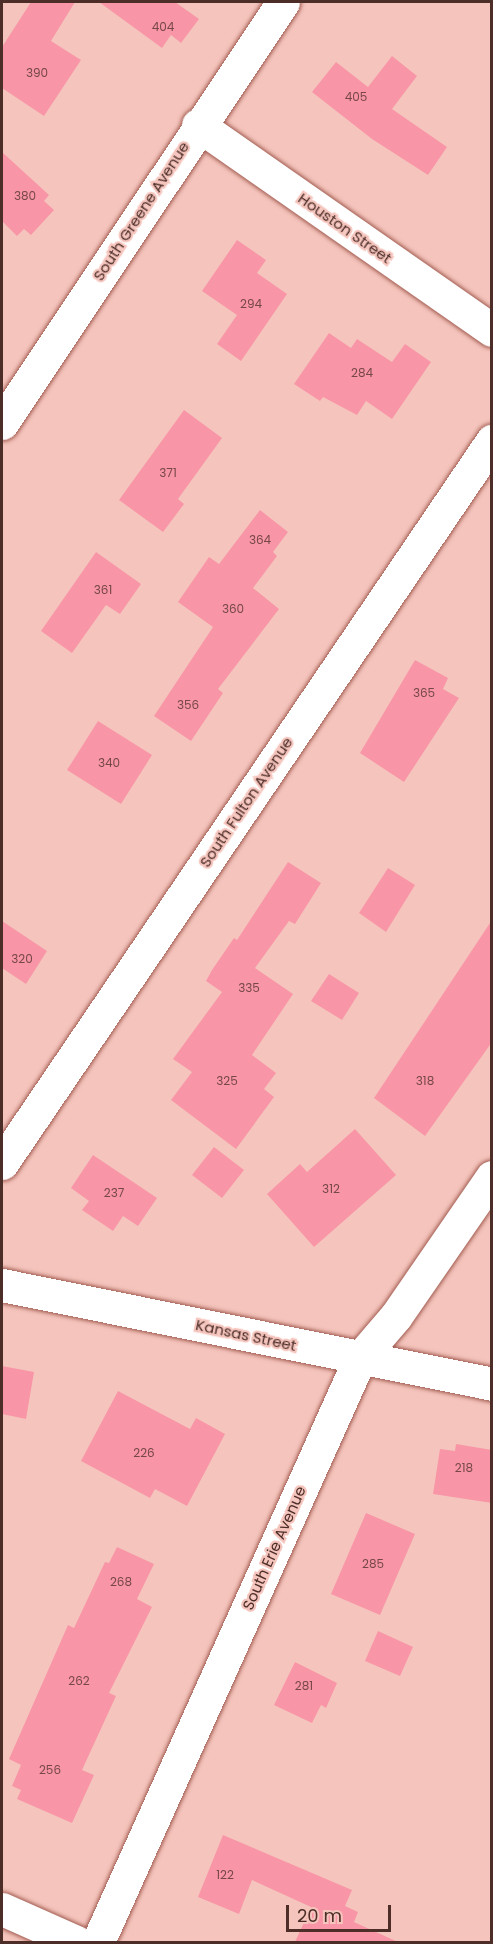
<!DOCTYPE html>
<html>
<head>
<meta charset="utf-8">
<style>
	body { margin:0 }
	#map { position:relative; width:493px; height:1944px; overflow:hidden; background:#f5c5bd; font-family:Poppins,sans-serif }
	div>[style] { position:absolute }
	.building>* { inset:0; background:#f896a7 }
	.roads { filter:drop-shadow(0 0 2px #a15b50) drop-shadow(0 0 2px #a15b50) }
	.minor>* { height:33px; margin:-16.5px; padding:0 16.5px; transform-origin:16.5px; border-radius:16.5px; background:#fff }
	span { translate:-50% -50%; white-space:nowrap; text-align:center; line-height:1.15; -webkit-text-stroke:4.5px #f5c5bd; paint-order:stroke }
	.number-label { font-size:12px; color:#774748 }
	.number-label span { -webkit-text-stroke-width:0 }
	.street-label { font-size:15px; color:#4c2d28 }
	.frame { position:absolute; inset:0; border:3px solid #4c2d28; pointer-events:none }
	.scale { position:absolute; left:286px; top:1905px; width:105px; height:27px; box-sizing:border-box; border:3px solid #4c2d28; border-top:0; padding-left:8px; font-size:18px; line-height:21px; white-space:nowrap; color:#4c2d28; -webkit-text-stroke:4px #f5c5bd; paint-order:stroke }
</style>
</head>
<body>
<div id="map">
	<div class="building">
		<div style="clip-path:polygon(31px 2px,75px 2px,51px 41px,81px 60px,44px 116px,2px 88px,2px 47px)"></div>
		<div style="clip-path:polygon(99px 2px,175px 2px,199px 19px,181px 43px,171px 35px,162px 48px)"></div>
		<div style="clip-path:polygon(392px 56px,417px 76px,392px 109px,447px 147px,428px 175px,372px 139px,312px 92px,336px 62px,368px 87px)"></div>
		<div style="clip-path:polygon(2px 152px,49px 195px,44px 201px,54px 210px,31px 235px,24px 229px,17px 236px,2px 221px)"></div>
		<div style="clip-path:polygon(237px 240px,266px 260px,257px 273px,287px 294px,241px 361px,217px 344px,237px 315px,202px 291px)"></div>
		<div style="clip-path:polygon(329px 333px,351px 348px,357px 339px,392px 362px,405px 344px,431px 362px,392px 419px,366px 401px,357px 415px,323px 397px,320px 401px,294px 384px)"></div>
		<div style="clip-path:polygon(184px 410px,222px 438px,178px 499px,184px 504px,163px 532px,119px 500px)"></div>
		<div style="clip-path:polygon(260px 510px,288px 532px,273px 552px,277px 556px,253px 588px,279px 609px,218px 689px,223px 693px,191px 741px,154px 716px,213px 627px,178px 602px,209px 557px,219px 564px)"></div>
		<div style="clip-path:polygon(96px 552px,141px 584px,120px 614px,106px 605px,72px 653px,41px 631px)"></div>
		<div style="clip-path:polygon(415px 660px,448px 678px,443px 689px,459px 698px,404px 782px,360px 753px)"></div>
		<div style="clip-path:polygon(98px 721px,152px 755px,121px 804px,67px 770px)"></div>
		<div style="clip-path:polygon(288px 862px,321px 883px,295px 924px,289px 921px,255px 968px,293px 994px,252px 1055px,276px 1073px,264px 1089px,274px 1097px,236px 1149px,171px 1100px,192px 1072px,173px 1059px,222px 992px,206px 981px,212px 970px,234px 938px,237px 940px)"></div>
		<div style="clip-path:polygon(388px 868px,415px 885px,386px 932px,359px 913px)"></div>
		<div style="clip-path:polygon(492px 920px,492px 1042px,425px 1136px,374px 1098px)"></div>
		<div style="clip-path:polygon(2px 921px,47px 951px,26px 984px,2px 968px)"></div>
		<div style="clip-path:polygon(329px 974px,359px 993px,342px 1020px,311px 1001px)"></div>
		<div style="clip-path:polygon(355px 1129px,396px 1175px,314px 1247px,267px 1194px,300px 1164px,307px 1172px)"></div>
		<div style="clip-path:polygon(214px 1147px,244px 1170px,222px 1198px,192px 1175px)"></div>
		<div style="clip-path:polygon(93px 1155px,157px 1198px,138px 1226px,123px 1216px,113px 1231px,82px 1210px,89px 1201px,71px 1188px)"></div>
		<div style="clip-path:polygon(2px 1366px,34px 1372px,26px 1419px,2px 1414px)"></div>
		<div style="clip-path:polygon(118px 1391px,190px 1429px,196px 1418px,225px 1434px,187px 1506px,155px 1489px,150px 1498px,81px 1461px)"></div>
		<div style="clip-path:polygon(456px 1444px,492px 1450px,492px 1503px,433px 1494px,440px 1449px,455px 1451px)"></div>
		<div style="clip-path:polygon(366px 1513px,415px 1534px,380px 1615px,331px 1594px)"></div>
		<div style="clip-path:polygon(117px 1547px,154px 1564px,137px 1599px,152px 1607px,109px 1693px,116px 1696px,82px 1770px,94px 1775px,72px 1823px,17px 1799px,21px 1790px,12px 1786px,21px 1765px,9px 1759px,68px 1625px,74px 1628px,105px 1562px,109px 1563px)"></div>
		<div style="clip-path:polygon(378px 1631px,413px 1647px,400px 1676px,365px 1661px)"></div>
		<div style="clip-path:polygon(295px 1662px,337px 1683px,326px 1708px,321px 1705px,312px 1723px,274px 1705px)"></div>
		<div style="clip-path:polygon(223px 1835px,352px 1890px,345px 1906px,358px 1912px,354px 1922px,398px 1942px,295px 1942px,311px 1907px,252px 1880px,239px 1914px,198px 1897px)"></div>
	</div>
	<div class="roads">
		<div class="minor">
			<div style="left:198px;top:125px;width:358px;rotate:34.9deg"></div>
			<div style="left:2px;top:423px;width:506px;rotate:-56.28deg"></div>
			<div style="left:2px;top:1163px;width:873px;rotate:-55.84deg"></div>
			<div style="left:2px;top:1285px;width:500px;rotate:11.4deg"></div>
			<div style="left:2px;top:1909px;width:81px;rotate:24deg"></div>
			<div style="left:98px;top:1942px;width:640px;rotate:-65.84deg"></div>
			<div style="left:360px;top:1358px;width:55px;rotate:-49.4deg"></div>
			<div style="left:396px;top:1316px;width:169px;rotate:-55.4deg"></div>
		</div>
	</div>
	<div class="number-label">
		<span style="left:163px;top:27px">404</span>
		<span style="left:37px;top:73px">390</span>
		<span style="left:356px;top:97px">405</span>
		<span style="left:25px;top:196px">380</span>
		<span style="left:251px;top:304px">294</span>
		<span style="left:362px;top:373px">284</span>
		<span style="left:168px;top:473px">371</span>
		<span style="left:260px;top:540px">364</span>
		<span style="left:103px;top:590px">361</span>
		<span style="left:233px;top:609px">360</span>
		<span style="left:424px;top:693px">365</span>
		<span style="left:188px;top:705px">356</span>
		<span style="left:109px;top:763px">340</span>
		<span style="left:22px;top:959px">320</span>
		<span style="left:249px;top:988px">335</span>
		<span style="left:227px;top:1081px">325</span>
		<span style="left:425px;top:1081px">318</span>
		<span style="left:331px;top:1189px">312</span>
		<span style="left:114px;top:1193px">237</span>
		<span style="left:144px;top:1453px">226</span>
		<span style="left:464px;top:1468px">218</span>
		<span style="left:373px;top:1564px">285</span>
		<span style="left:121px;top:1582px">268</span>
		<span style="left:79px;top:1681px">262</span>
		<span style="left:304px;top:1686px">281</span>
		<span style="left:50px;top:1770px">256</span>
		<span style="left:225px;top:1875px">122</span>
	</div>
	<div class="street-label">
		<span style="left:141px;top:211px;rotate:-57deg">South Greene Avenue</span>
		<span style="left:345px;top:228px;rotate:35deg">Houston Street</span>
		<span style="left:246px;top:802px;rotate:-56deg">South Fulton Avenue</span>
		<span style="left:246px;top:1335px;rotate:12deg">Kansas Street</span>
		<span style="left:274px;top:1548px;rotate:-66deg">South Erie Avenue</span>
	</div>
	<div class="frame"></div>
	<div class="scale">20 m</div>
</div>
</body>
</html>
